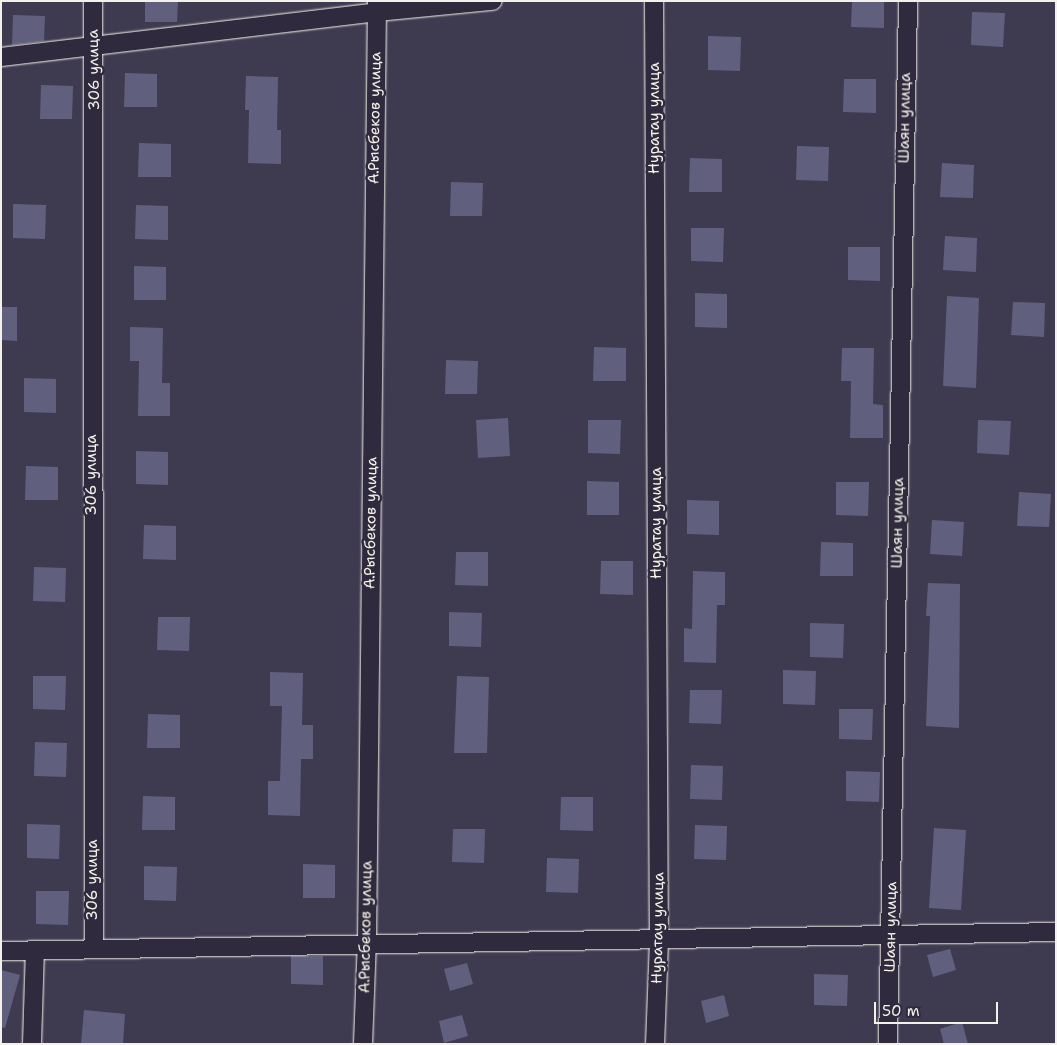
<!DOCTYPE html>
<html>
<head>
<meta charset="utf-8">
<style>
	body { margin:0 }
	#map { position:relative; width:1057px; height:1045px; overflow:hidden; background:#3e3a50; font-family:"Shantell Sans",sans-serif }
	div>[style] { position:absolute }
	.building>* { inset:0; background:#60607e }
	.roads { filter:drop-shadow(0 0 1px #f4f1e8) drop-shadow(0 0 1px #f4f1e8) }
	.minor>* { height:18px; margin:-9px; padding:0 9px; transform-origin:9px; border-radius:9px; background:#2f2a3d }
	span { translate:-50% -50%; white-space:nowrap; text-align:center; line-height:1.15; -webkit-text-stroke:5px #2f2a3d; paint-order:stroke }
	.street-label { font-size:15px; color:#f4f1e8 }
	.frame { position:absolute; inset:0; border:2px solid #f4f1e8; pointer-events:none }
	.scale { position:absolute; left:874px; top:1002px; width:124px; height:22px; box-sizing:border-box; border:2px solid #f4f1e8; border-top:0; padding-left:6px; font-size:15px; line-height:18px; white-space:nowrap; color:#f4f1e8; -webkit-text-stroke:4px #2f2a3d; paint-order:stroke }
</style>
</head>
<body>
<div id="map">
	<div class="building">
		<div style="clip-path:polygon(145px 1px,178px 1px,177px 22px,145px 22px)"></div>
		<div style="clip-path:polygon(852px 1px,884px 1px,884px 28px,851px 27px)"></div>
		<div style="clip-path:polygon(972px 12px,1005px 13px,1003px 47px,971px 45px)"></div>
		<div style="clip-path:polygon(13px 15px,45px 16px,44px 41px,12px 45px)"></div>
		<div style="clip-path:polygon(708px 36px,741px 37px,740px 71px,708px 70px)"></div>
		<div style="clip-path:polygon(125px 73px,157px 74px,157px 107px,124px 107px)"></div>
		<div style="clip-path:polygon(246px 76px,278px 77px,277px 130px,281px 130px,281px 164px,248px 163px,249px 110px,245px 110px)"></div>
		<div style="clip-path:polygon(844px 79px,876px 79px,876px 113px,843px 112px)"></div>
		<div style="clip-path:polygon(41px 85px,73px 86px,72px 119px,40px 119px)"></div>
		<div style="clip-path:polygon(139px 143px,171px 144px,171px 177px,138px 177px)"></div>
		<div style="clip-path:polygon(797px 146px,829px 147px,828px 181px,796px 180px)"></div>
		<div style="clip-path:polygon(690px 158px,722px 159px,722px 192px,689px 192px)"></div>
		<div style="clip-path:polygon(942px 163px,974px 165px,973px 198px,940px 197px)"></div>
		<div style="clip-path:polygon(451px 182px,483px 183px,482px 216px,450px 216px)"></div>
		<div style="clip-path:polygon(13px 204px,46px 205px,45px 239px,13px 238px)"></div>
		<div style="clip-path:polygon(136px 205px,168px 206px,168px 240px,135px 239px)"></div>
		<div style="clip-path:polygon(691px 228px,724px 228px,723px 262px,691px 261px)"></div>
		<div style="clip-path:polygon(945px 236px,977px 238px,976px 272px,943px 270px)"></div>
		<div style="clip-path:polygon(848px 247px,880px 247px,880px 281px,848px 280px)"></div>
		<div style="clip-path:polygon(134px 266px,166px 267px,166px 300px,134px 300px)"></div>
		<div style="clip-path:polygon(695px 293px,727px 294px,727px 328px,695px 327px)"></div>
		<div style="clip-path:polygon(947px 296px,979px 298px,976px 388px,943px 386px)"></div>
		<div style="clip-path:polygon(1013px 302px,1045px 303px,1044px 337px,1011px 335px)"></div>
		<div style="clip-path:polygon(1px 307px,17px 307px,17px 341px,1px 340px)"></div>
		<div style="clip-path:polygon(130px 327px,163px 328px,162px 383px,170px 383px,170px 416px,138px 416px,139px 361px,130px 361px)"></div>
		<div style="clip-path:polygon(594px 347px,626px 348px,626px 381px,593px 381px)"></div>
		<div style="clip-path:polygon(842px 348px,874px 348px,873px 404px,883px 405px,883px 438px,850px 438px,851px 381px,841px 381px)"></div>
		<div style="clip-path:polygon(446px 360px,478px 361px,477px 394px,445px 394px)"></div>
		<div style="clip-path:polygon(24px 378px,56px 379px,56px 413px,24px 412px)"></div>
		<div style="clip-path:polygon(508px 418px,510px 456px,478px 458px,476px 420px)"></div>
		<div style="clip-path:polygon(588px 420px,621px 420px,620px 454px,588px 453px)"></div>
		<div style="clip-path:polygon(978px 420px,1011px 421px,1009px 455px,977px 453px)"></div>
		<div style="clip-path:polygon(136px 451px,168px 452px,168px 485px,136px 484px)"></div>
		<div style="clip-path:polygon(26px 466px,58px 467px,58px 500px,25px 500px)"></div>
		<div style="clip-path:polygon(587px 481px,619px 482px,619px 515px,587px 515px)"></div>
		<div style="clip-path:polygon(836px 482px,869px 482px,868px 516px,836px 515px)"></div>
		<div style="clip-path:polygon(1019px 492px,1051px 494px,1049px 527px,1017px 526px)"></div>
		<div style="clip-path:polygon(687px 500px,719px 501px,719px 535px,687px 534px)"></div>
		<div style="clip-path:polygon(932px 520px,964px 522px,962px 556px,930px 554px)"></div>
		<div style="clip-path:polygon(144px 525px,176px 526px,176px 560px,143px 559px)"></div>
		<div style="clip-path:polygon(821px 542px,853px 543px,853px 576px,820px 576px)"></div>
		<div style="clip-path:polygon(456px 552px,488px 552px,488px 586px,455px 585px)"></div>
		<div style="clip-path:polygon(601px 561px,633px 561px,633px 595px,600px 594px)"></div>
		<div style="clip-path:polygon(34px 567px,66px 568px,65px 602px,33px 601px)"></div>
		<div style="clip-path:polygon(693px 571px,725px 572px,725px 605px,717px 605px,716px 663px,684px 662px,684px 628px,692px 629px)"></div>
		<div style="clip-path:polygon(928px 583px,960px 584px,959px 728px,926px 726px,930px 616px,926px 616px)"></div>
		<div style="clip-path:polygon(449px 612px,482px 613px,481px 647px,449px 646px)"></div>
		<div style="clip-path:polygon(158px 617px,190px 617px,189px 651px,157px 650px)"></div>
		<div style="clip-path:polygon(810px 623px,844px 624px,843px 658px,810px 657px)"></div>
		<div style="clip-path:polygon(783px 670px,816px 671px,815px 705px,783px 704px)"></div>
		<div style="clip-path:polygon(270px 672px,303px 673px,302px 725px,313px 725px,313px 759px,301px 759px,300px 816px,268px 815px,268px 781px,280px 781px,282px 706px,270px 706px)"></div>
		<div style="clip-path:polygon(33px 676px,66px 676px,65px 710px,33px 709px)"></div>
		<div style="clip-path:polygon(457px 676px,489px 677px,487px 753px,454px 753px)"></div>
		<div style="clip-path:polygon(690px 690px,722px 690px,721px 724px,689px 723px)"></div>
		<div style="clip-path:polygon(839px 709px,873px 709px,872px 740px,839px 739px)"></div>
		<div style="clip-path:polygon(148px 714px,180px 715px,180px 748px,147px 748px)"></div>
		<div style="clip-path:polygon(35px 742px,67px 743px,66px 777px,34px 776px)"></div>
		<div style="clip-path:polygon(691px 765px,723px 766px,722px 800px,690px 799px)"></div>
		<div style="clip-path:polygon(846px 771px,880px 772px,879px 802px,846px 801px)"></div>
		<div style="clip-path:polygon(143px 796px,175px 797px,175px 830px,142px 830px)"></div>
		<div style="clip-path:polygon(561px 797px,593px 797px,593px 831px,560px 830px)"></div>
		<div style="clip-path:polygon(27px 824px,60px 825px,59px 859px,27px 858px)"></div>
		<div style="clip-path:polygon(695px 825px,727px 826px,726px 860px,694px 859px)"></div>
		<div style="clip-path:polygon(934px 828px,966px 830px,961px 910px,929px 908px)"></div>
		<div style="clip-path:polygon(453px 829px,485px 829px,484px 863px,452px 862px)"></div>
		<div style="clip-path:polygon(547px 858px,579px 859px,578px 893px,546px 892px)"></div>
		<div style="clip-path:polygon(303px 864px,335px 865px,335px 898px,303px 898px)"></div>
		<div style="clip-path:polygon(144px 866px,177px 867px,176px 901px,144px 900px)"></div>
		<div style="clip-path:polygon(36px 891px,69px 891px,68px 925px,36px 924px)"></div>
		<div style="clip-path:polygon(950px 949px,956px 970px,933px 977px,927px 955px)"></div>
		<div style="clip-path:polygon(291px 956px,323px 956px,323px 985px,291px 984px)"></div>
		<div style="clip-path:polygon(467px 963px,473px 984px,450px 991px,444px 969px)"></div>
		<div style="clip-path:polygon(1px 970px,20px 975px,5px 1028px,1px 1027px)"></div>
		<div style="clip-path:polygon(814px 974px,848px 975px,847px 1006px,814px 1005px)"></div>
		<div style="clip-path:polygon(724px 995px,729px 1016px,706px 1023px,701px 1001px)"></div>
		<div style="clip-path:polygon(84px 1010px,125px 1014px,123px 1044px,81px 1044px)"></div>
		<div style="clip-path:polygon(462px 1015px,468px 1036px,444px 1043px,439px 1021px)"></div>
		<div style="clip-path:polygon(962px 1022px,968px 1044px,944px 1044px,940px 1029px)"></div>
	</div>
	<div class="roads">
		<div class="minor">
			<div style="left:93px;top:1px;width:948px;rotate:89.94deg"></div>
			<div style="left:654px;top:1px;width:940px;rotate:89.7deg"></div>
			<div style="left:659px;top:941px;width:103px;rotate:92.2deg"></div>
			<div style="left:1px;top:57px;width:379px;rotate:-6.8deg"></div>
			<div style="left:377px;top:12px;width:116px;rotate:-5.5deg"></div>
			<div style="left:1px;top:951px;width:1055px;rotate:-1.03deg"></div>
			<div style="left:32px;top:1044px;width:94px;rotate:-88.2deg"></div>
			<div style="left:363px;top:1044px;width:102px;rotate:-87.8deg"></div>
			<div style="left:367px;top:942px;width:941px;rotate:-89.39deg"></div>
			<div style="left:888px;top:1044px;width:1043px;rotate:-88.9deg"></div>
		</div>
	</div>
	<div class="street-label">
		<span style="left:94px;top:70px;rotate:-91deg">306 улица</span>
		<span style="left:375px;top:118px;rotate:-89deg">А.Рысбеков улица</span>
		<span style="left:655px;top:118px;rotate:-90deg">Нуратау улица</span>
		<span style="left:905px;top:118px;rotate:-89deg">Шаян улица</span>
		<span style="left:92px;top:475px;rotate:-90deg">306 улица</span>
		<span style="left:371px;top:523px;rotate:-89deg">А.Рысбеков улица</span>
		<span style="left:657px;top:523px;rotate:-90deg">Нуратау улица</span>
		<span style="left:898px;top:523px;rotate:-89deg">Шаян улица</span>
		<span style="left:93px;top:880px;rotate:-90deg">306 улица</span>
		<span style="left:366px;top:927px;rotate:-89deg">А.Рысбеков улица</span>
		<span style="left:891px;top:927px;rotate:-89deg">Шаян улица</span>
		<span style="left:658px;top:928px;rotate:-89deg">Нуратау улица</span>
	</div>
	<div class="frame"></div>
	<div class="scale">50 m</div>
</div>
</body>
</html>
